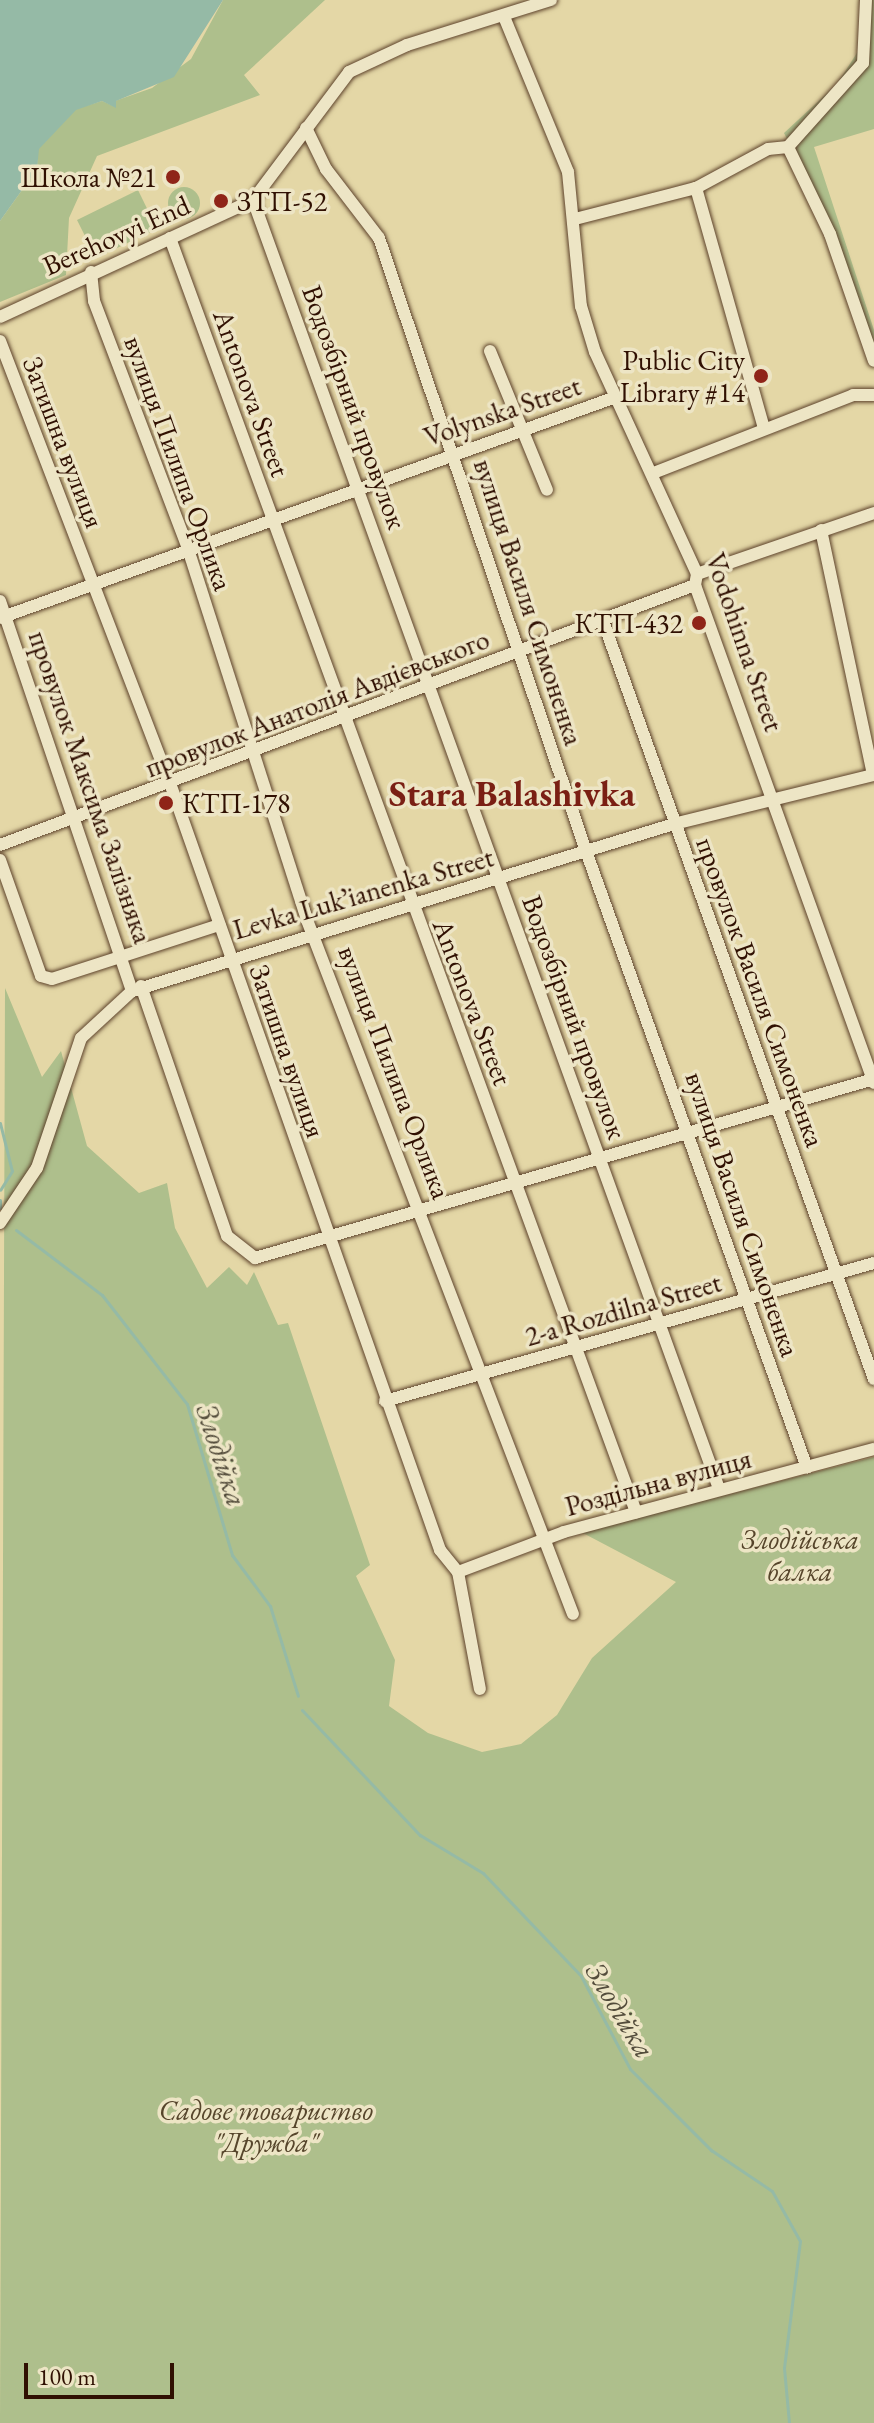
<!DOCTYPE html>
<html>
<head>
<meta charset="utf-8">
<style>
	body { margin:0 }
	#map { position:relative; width:874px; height:2423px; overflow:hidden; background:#e4d7a6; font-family:"EB Garamond",serif }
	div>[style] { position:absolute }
	.green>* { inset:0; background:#aebf8c }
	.round { border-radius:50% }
	.water>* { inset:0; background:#95baa6 }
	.stream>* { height:3px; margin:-1.5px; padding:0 1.5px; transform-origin:1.5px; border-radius:1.5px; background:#95baa6 }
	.roads { filter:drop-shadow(0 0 2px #5d422b) drop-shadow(0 0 2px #5d422b) }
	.minor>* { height:12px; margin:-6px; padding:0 6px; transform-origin:6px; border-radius:6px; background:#ede5c5 }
	.dots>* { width:22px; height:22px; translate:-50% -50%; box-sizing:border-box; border:4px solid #ede5c5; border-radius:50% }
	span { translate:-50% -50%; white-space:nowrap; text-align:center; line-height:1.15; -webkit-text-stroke:7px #ede5c5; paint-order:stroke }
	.poi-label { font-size:28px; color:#301002 }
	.right { translate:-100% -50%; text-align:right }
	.left { translate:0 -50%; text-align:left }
	.street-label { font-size:28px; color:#301002 }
	.park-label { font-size:28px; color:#56452b; font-style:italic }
	.water-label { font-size:30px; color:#534c3b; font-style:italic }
	.district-label { font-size:36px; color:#7a1f14; font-weight:700 }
	.scale { position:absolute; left:24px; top:2363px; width:150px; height:36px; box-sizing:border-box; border:4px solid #301002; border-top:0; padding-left:10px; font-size:24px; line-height:28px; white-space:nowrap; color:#301002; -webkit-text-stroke:6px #ede5c5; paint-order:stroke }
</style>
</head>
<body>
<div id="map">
	<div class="green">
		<div style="clip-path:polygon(223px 0,325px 0,244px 75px,260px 95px,97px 156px,69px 218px,66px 275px,0 302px,0 221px,37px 169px,38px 149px,76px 109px,102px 101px,116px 107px,115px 101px,152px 88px,191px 59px)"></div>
		<div style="clip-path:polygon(862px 0,874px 0,874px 129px,814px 147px,874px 330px,874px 352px,835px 234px,784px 133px,837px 84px,864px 42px)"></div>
		<div class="round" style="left:168px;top:187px;width:32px;height:32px"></div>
		<div style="clip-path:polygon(138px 190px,157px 229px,96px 258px,77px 220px)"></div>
		<div style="clip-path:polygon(5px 988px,42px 1077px,61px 1051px,87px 1146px,139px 1193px,167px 1183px,175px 1228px,207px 1288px,229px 1267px,247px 1285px,254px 1272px,278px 1325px,288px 1323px,370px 1565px,356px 1576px,395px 1660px,389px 1706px,428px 1733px,482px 1752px,521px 1744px,557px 1715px,592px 1658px,676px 1582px,581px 1532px,874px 1457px,874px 2423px,0 2423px)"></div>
	</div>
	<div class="water">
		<div style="clip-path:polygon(0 0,223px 0,174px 77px,116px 101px,116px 108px,102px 101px,76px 110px,39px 149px,37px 169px,0 221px)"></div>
	</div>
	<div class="stream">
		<div style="left:0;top:1123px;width:49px;rotate:76deg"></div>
		<div style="left:12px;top:1171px;width:22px;rotate:122deg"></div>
		<div style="left:0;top:1200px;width:8px;rotate:90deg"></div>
		<div style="left:16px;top:1230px;width:108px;rotate:37.1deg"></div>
		<div style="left:102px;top:1295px;width:138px;rotate:52.1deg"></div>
		<div style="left:187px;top:1404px;width:158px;rotate:73.4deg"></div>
		<div style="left:232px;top:1555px;width:64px;rotate:53.3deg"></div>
		<div style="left:270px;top:1606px;width:94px;rotate:72.7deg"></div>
		<div style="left:302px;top:1710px;width:172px;rotate:46.7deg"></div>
		<div style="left:420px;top:1835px;width:74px;rotate:31.1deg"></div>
		<div style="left:483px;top:1873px;width:142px;rotate:46.4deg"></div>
		<div style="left:581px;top:1976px;width:105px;rotate:62.2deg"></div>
		<div style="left:630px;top:2069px;width:115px;rotate:45deg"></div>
		<div style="left:711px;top:2150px;width:73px;rotate:33.9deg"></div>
		<div style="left:772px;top:2191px;width:57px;rotate:60.8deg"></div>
		<div style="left:800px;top:2241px;width:128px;rotate:97.2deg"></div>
		<div style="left:784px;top:2368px;width:55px;rotate:84.8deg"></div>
	</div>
	<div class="roads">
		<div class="minor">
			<div style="left:866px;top:0;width:63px;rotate:92.7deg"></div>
			<div style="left:863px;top:63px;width:113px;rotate:131.8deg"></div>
			<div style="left:788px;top:147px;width:97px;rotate:64.2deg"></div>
			<div style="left:830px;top:234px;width:134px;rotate:70.9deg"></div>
			<div style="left:505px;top:19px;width:165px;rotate:67.6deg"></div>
			<div style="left:568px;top:172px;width:135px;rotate:84.5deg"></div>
			<div style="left:581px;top:306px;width:48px;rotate:73.1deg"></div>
			<div style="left:595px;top:352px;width:244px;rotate:65.3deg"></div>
			<div style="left:697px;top:574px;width:11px;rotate:100deg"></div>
			<div style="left:695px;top:585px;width:529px;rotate:70.23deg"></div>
			<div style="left:306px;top:128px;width:46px;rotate:64deg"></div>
			<div style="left:326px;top:169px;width:87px;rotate:52.5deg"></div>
			<div style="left:379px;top:238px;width:647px;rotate:71.34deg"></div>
			<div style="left:586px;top:851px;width:655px;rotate:70.29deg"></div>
			<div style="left:696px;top:188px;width:250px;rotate:74.2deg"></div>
			<div style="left:253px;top:200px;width:1371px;rotate:70.12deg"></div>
			<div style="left:575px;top:219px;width:125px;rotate:-14.4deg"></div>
			<div style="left:696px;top:188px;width:82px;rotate:-28.4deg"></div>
			<div style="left:768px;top:149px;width:20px;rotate:-6deg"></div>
			<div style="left:170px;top:238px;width:1357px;rotate:69.91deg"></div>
			<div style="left:91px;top:272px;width:29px;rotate:84deg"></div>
			<div style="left:94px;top:301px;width:265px;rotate:69.2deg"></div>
			<div style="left:188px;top:549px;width:390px;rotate:72.2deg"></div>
			<div style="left:307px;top:920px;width:743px;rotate:69.03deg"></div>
			<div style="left:0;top:317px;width:279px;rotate:-24.8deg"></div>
			<div style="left:253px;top:200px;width:160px;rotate:-53.1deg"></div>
			<div style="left:349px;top:72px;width:64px;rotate:-25deg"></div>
			<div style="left:407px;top:45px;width:151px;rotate:-17.4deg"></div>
			<div style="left:0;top:341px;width:477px;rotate:69deg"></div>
			<div style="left:171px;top:786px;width:810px;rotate:70.6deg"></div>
			<div style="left:440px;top:1550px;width:28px;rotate:51deg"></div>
			<div style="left:458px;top:1572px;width:119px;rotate:79.4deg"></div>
			<div style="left:490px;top:351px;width:150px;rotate:67.7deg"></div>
			<div style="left:656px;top:472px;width:212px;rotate:-21.3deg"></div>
			<div style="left:853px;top:395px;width:21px"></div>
			<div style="left:821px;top:530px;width:250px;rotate:78deg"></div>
			<div style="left:697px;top:574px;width:187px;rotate:-19deg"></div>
			<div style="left:0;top:601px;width:412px;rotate:71.3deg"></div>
			<div style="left:0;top:618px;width:651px;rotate:-19.74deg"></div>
			<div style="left:603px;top:621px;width:805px;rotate:70.33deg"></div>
			<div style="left:0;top:845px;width:742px;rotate:-20.51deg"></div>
			<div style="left:0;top:860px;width:123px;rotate:70.5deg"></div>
			<div style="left:41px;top:976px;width:11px;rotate:15deg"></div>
			<div style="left:52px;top:979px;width:176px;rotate:-17.9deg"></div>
			<div style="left:141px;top:986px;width:264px;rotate:71deg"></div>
			<div style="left:227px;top:1236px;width:36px;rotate:38deg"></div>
			<div style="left:255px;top:1258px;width:644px;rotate:-16.13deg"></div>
			<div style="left:0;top:1223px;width:66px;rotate:-56.1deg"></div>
			<div style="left:37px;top:1168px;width:137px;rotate:-71.3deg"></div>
			<div style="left:81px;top:1038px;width:69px;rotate:-42.7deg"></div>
			<div style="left:132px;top:991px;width:567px;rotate:-17.13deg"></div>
			<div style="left:674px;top:824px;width:206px;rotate:-13.8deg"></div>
			<div style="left:385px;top:1401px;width:508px;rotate:-15.76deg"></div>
			<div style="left:458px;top:1572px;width:113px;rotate:-20.7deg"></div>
			<div style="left:564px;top:1532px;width:321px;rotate:-15deg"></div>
		</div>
	</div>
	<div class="dots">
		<div style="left:173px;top:177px;background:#8f2418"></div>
		<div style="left:221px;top:201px;background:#8f2418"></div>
		<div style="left:761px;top:376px;background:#8f2418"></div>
		<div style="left:699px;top:623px;background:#8f2418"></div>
		<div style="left:166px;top:803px;background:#8f2418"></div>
	</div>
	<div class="poi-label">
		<span class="right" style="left:157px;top:177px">Школа №21</span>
		<span class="left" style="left:237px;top:201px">ЗТП-52</span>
		<span class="right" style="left:745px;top:376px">Public City<br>Library #14</span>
		<span class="right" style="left:683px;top:623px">КТП-432</span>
		<span class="left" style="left:182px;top:803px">КТП-178</span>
	</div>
	<div class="street-label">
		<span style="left:116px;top:235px;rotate:-24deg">Berehovyi End</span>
		<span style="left:252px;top:393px;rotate:70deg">Antonova Street</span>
		<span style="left:355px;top:407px;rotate:70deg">Водозбірний провулок</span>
		<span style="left:502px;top:411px;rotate:-19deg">Volynska Street</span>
		<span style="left:64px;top:442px;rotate:69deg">Затишна вулиця</span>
		<span style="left:179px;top:463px;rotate:70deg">вулиця Пилипа Орлика</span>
		<span style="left:529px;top:602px;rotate:72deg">вулиця Василя Симоненка</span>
		<span style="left:745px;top:642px;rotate:71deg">Vodohinna Street</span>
		<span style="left:317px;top:703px;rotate:-21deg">провулок Анатолія Авдієвського</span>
		<span style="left:91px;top:787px;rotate:71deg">провулок Максима Залізняка</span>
		<span style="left:363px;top:893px;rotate:-16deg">Levka Lukʼianenka Street</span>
		<span style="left:761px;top:992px;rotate:70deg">провулок Василя Симоненка</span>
		<span style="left:473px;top:1002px;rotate:69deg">Antonova Street</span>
		<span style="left:575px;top:1017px;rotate:70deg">Водозбірний провулок</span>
		<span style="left:288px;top:1051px;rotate:71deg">Затишна вулиця</span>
		<span style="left:395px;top:1072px;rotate:69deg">вулиця Пилипа Орлика</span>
		<span style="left:743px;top:1214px;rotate:71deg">вулиця Василя Симоненка</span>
		<span style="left:623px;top:1309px;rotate:-16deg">2-a Rozdilna Street</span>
		<span style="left:658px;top:1482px;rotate:-15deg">Роздільна вулиця</span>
	</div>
	<div class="park-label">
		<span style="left:800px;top:1555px">Злодійська<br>балка</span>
		<span style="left:266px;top:2126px">Садове товариство<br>"Дружба"</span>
	</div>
	<div class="water-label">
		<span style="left:221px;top:1455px;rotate:72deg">Злодійка</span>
		<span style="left:620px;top:2010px;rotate:59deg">Злодійка</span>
	</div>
	<div class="district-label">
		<span style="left:512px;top:794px">Stara Balashivka</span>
	</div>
	<div class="scale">100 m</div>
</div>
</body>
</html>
